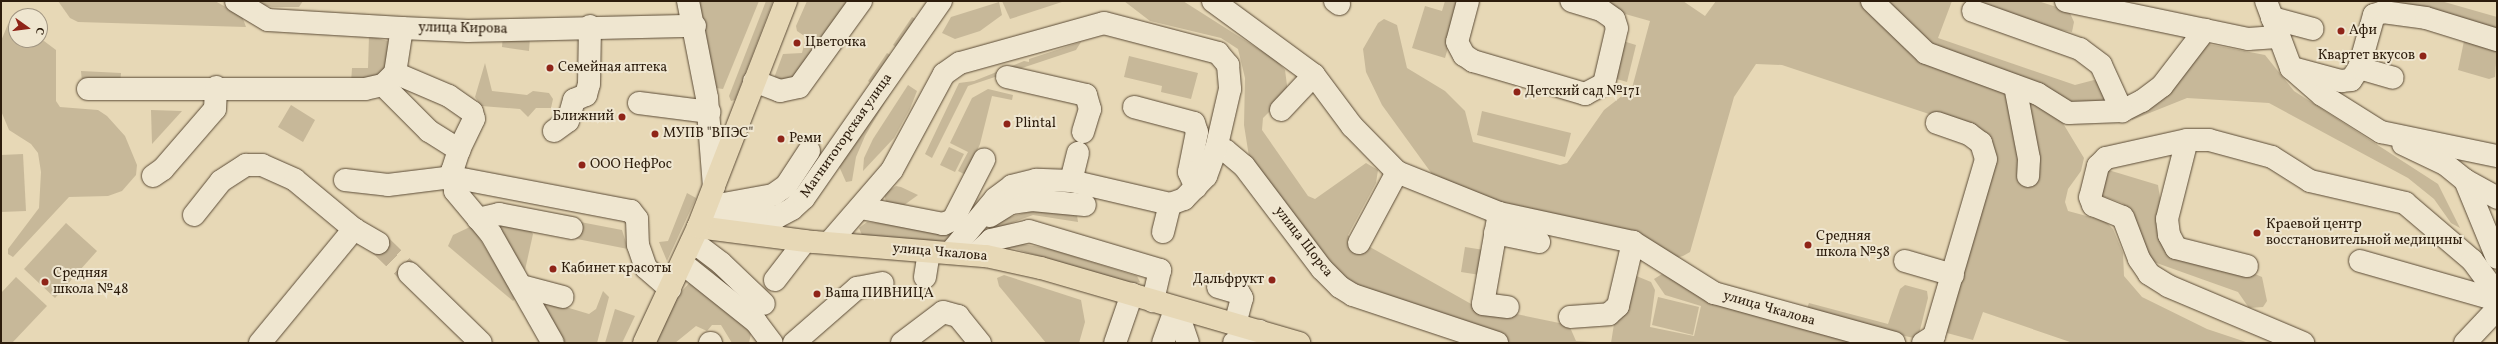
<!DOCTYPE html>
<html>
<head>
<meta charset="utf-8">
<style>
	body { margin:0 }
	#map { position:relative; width:2498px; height:344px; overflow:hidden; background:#e7d8b6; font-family:Vollkorn,serif }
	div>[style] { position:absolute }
	.green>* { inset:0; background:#c7b899 }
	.minor-tunnel>* { height:22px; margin-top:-11px; transform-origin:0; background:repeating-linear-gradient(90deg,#c2b294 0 22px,transparent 0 33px) }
	.roads { filter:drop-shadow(0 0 1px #5b4b36) drop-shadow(0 0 1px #5b4b36) }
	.minor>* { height:22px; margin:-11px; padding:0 11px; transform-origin:11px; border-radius:11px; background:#efe6d0 }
	.major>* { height:22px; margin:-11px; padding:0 11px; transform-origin:11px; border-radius:11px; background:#e7d8b6 }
	.dots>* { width:11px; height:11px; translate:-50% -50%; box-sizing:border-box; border:2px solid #efe6d0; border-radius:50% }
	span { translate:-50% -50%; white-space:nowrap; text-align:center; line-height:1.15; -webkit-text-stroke:4px #efe6d0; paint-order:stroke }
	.street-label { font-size:14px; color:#2c1c0c }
	.poi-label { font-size:14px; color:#2c1c0c }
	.left { translate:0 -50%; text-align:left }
	.right { translate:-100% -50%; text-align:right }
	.frame { position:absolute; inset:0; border:2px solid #2c1c0c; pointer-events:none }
	.north { position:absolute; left:8px; top:8px; width:40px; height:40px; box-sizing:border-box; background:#efe6d0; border:1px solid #a19582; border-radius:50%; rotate:104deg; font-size:11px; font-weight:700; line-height:16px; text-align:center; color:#2c1c0c }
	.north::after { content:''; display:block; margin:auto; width:14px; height:18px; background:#8f2418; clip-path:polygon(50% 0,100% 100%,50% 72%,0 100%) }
</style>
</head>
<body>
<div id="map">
	<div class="green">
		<div style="clip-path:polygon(58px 1px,215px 1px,242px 16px,246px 27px,78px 22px,70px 18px)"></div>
		<div style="clip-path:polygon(249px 1px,303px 1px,299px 7px,272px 7px)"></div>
		<div style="clip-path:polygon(694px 1px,759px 1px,723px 89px,716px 88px)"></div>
		<div style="clip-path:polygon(766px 1px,773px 1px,735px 100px,731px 101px,729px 96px)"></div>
		<div style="clip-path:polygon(807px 1px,853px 1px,806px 72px,785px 84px,774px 78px,783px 54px,802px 53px,806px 37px,797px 31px,796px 26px)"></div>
		<div style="clip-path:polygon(1002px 1px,1065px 1px,1010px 19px)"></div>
		<div style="clip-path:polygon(1124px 1px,1183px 1px,1276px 60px,1285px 70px,1288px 93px,1263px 118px,1262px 130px,1308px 196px,1315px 199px,1366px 163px,1378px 170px,1376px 183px,1348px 235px,1356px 245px,1370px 247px,1473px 305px,1569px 325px,1576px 341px,1610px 343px,1513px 343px,1350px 285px,1329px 271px,1250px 163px,1244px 125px,1245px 78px,1238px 49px,1221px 38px,1150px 21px)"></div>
		<div style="clip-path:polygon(1445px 1px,1462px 1px,1445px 58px,1412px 48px,1425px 6px,1442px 11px)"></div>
		<div style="clip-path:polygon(1579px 1px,1683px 1px,1705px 16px,1716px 1px,1860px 1px,1882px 18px,2036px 101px,2061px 120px,2084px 158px,2081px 171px,2068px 189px,2065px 202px,2068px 211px,2105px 221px,2113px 229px,2123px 253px,2124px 276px,2142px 297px,2207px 329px,2249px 343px,2073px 343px,1983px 312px,1973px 340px,1947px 333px,1944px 331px,1994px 159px,1944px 119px,1782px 65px,1756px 64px,1734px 97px,1690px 252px,1683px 256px,1675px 258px,1625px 229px,1496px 201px,1432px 174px,1382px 105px,1366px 72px,1363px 49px,1378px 23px,1384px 19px,1397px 25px,1407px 68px,1445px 91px,1465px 111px,1473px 142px,1560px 165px,1567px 163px,1604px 110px,1632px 88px,1650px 21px)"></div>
		<div style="clip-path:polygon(1879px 1px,1952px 1px,1938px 38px,2075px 85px,2094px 80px,2100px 83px,2107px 102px,2074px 104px,1933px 50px)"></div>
		<div style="clip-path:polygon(1964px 1px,2038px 1px,2069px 11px,2074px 22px,2072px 32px,2061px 30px)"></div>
		<div style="clip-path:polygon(2392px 1px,2441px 1px,2497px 17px,2497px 31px)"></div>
		<div style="clip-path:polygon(999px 2px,1002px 15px,980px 31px,955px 39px,942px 33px,951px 17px)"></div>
		<div style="clip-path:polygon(912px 17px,917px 20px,898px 48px,893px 45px)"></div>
		<div style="clip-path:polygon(16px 20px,16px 40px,44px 41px,56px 50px,56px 101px,60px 107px,98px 110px,107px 116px,125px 136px,137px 165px,136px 175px,122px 191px,108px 196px,69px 197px,13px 257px,8px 254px,8px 249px,39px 208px,41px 172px,38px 153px,31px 144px,9px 130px,1px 111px,1px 41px,8px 24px)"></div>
		<div style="clip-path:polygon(503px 35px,530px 38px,529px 51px,502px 47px)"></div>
		<div style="clip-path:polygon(369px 36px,388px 41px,387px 74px,351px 83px,352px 68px,368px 68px)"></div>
		<div style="clip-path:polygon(1623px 41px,1636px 45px,1627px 82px,1613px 78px)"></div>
		<div style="clip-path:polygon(2464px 41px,2497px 49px,2495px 77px,2489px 79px,2458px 70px)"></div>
		<div style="clip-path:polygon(1081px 42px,1076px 50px,968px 86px,932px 158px,925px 154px,959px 83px,974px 81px,1024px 61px,1029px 62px,1029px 59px)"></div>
		<div style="clip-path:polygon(2208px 44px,2265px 55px,2294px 91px,2438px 184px,2460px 228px,2451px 223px,2434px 199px,2408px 178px,2269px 103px,2187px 98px,2132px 120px,2130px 117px)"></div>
		<div style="clip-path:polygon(887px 53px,892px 56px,873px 85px,868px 81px)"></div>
		<div style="clip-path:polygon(1129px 56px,1198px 73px,1191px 99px,1161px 92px,1162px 86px,1124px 77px)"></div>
		<div style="clip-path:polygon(485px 63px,492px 91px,527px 95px,533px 91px,549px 93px,553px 99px,551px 108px,536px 108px,528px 117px,520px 109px,481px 106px,475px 97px)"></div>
		<div style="clip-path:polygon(81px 71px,121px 73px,120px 85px,82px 82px)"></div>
		<div style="clip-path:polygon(901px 75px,865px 136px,856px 157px,852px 181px,846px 182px,838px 164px)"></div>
		<div style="clip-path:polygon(908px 85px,917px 91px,910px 109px,894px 138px,863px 171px,864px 158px,873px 139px)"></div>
		<div style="clip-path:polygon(988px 89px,1013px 95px,1012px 100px,992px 96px,980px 144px,966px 175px,958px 171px,968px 152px,950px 143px,972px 98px)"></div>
		<div style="clip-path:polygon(291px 105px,315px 120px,303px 142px,278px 127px)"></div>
		<div style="clip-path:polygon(151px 110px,182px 111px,152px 144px)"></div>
		<div style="clip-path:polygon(1482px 111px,1571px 133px,1565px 157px,1477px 135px)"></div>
		<div style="clip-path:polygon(949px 147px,964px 154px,955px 172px,940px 165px)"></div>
		<div style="clip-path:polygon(23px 154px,26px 211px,1px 212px,1px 155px)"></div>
		<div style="clip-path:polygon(2105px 169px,2158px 185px,2166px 236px,2262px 277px,2267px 301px,2263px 307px,2249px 308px,2238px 292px,2151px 261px,2133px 213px,2122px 203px,2097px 194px)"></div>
		<div style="clip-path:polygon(896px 186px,901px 187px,918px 195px,900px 208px,887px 206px,884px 194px)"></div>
		<div style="clip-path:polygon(687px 193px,696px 198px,667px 261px,659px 242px,668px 241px)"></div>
		<div style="clip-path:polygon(1033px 211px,1077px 215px,1078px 222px,1033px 215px,998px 228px,993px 226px,998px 220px)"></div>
		<div style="clip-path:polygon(575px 221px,622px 230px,628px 249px,572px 238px)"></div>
		<div style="clip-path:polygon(867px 222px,950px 229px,956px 233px,948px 242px,862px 235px,859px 228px)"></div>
		<div style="clip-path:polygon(66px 223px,97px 251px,55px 298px,24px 269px)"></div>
		<div style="clip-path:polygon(502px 225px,530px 230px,533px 234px,525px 270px,496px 227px)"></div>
		<div style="clip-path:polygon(472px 226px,516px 298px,513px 301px,448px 246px,453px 235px)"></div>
		<div style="clip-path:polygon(1018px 243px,1050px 249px,1137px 276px,1140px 282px,1133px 284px,1005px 246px)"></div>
		<div style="clip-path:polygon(1465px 247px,1484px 250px,1480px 275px,1461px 272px)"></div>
		<div style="clip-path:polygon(1662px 274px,1710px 300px,1757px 316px,1861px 343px,1611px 343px,1614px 324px,1631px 292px,1634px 275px,1651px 282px,1655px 290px,1650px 327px,1694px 336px,1701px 306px,1665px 295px,1654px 279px)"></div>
		<div style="clip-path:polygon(1004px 275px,1081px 300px,1085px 322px,1079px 343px,1046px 343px,999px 286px,997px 278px)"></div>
		<div style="clip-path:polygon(16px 277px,47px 306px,12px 343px,1px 343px,1px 293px)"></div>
		<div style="clip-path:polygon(691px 281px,753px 324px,749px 343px,732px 343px,721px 325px,712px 325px,707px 331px,696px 326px,675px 343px,652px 343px,673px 301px)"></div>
		<div style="clip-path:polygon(1905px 285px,1927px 291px,1928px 298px,1919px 334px,1914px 338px,1809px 315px,1806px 311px,1809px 303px,1888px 324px,1900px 289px)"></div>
		<div style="clip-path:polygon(603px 291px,609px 297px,597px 343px,566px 343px,543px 320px,536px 298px,589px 314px,596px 309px)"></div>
		<div style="clip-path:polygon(1658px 297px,1699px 307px,1693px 335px,1652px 325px)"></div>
		<div style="clip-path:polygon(615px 309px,635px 316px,622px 343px,605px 343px)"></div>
	</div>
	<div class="minor-tunnel">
		<div style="left:378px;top:243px;width:43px;rotate:44.1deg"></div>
	</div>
	<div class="roads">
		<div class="minor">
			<div style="left:236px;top:1px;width:37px;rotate:31deg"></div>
			<div style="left:268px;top:20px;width:134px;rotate:3.4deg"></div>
			<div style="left:402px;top:28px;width:66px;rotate:2.6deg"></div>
			<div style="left:468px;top:31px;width:227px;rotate:-1.3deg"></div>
			<div style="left:688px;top:1px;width:99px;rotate:78.9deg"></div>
			<div style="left:707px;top:98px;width:89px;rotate:85.5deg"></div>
			<div style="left:1213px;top:1px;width:125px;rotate:36.2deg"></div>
			<div style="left:1314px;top:75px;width:64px;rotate:53.3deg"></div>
			<div style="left:1352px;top:126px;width:64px;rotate:45.6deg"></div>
			<div style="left:1397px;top:172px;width:110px;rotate:21.9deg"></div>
			<div style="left:1499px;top:213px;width:137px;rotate:12.2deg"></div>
			<div style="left:1633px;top:242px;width:96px;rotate:32.2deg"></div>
			<div style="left:1714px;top:293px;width:187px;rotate:15.5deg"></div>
			<div style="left:1335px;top:1px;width:5px;rotate:37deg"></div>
			<div style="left:1468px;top:1px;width:42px;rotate:105deg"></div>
			<div style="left:1457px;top:42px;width:15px;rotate:62deg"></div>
			<div style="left:1464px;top:55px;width:11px;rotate:34deg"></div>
			<div style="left:1473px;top:61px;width:117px;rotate:16.4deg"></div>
			<div style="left:1585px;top:94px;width:21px;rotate:-28deg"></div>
			<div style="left:1604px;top:84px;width:57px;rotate:-76.9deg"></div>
			<div style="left:1617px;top:28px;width:9px;rotate:-108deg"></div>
			<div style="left:1614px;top:19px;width:16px;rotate:-145deg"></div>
			<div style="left:1601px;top:10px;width:31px;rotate:-163deg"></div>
			<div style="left:1872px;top:1px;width:75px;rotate:43.9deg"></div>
			<div style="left:1926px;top:53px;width:119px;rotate:20.1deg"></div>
			<div style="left:2038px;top:94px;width:36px;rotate:32deg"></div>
			<div style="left:2069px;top:113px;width:53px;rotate:-2.2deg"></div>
			<div style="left:2122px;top:111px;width:22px;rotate:-27deg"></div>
			<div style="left:2142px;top:101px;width:25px;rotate:-37deg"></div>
			<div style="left:2162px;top:86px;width:71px;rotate:-52.5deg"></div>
			<div style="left:2066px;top:1px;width:186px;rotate:11.8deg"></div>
			<div style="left:2248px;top:39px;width:29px;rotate:-4deg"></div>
			<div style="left:2266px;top:1px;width:72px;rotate:69.5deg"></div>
			<div style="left:2291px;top:68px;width:41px;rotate:41.1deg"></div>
			<div style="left:2322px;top:95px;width:70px;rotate:32.1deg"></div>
			<div style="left:2381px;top:132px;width:118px;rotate:11.7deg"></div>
			<div style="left:1973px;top:11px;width:114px;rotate:19.6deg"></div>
			<div style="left:2080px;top:49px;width:26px;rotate:37deg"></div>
			<div style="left:2101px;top:65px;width:51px;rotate:65.5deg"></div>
			<div style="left:2272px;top:18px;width:42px;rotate:15deg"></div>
			<div style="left:402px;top:28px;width:46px;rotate:98.8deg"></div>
			<div style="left:395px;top:73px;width:17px;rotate:135deg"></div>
			<div style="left:383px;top:85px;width:65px;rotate:45deg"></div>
			<div style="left:429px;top:131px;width:36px;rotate:32deg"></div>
			<div style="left:459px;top:150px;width:22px;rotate:108deg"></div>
			<div style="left:452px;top:171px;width:20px;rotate:81deg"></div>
			<div style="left:455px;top:191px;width:56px;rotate:50.1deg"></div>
			<div style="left:491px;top:234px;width:125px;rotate:60.4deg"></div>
			<div style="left:2292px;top:68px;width:51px;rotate:14.9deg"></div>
			<div style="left:2341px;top:81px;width:10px;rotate:-6deg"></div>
			<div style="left:2351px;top:80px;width:14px;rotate:-56deg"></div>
			<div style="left:2359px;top:68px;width:55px;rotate:-74.2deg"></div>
			<div style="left:2374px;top:15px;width:9px;rotate:-18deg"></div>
			<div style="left:2383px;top:12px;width:43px;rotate:7.9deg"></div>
			<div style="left:2426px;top:18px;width:74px;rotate:17.2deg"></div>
			<div style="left:2359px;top:68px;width:35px;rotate:16deg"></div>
			<div style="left:395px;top:73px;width:59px;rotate:23.1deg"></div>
			<div style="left:449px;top:96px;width:28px;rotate:35deg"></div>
			<div style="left:472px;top:112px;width:7px;rotate:74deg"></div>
			<div style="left:474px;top:119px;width:34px;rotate:116deg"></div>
			<div style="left:1007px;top:77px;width:81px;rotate:12.8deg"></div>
			<div style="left:1086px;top:95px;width:15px;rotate:74deg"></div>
			<div style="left:1090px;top:109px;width:24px;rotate:107deg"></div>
			<div style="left:754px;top:81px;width:28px;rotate:21deg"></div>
			<div style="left:780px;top:91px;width:19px;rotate:-12deg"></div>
			<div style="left:799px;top:87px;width:106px;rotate:-54.2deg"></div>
			<div style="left:2015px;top:86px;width:74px;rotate:79.1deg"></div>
			<div style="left:2029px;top:159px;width:17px;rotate:93deg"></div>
			<div style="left:88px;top:89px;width:277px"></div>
			<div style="left:365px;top:89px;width:18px;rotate:-13deg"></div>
			<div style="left:639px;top:103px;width:71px;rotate:7.3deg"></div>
			<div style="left:1134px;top:107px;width:62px;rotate:14.9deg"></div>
			<div style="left:1194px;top:123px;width:9px;rotate:72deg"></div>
			<div style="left:1197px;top:132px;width:41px;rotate:101.3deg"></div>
			<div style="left:1189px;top:172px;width:17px;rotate:66deg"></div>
			<div style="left:1281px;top:110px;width:48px;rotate:-46.7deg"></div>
			<div style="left:554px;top:131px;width:17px;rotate:-36deg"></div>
			<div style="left:568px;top:121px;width:22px;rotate:-74deg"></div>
			<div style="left:574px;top:100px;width:13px;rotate:-23deg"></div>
			<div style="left:586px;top:95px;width:11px;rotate:-75deg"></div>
			<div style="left:589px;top:84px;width:58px;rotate:-89deg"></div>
			<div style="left:2187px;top:140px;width:83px;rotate:167.5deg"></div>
			<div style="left:2106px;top:158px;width:11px;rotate:135deg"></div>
			<div style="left:2098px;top:166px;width:32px;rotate:104deg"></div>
			<div style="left:2090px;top:197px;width:9px;rotate:69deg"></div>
			<div style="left:2093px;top:205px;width:32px;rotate:22deg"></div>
			<div style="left:2123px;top:217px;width:45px;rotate:69.1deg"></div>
			<div style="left:2139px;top:259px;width:18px;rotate:56deg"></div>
			<div style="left:2149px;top:274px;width:22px;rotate:32deg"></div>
			<div style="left:2168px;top:286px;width:147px;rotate:22.9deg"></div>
			<div style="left:2403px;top:144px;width:47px;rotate:25.5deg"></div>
			<div style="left:2445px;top:164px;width:26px;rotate:39deg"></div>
			<div style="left:2465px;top:180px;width:84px;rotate:67.7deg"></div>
			<div style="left:1216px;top:149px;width:10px;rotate:11deg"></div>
			<div style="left:1226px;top:151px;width:23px;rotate:40deg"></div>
			<div style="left:1244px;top:166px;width:129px;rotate:52.9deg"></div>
			<div style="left:1322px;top:269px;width:25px;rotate:45deg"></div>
			<div style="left:1340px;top:287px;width:15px;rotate:32deg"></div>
			<div style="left:1353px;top:295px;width:152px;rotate:18.4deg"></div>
			<div style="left:153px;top:176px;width:12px;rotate:-35deg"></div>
			<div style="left:163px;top:169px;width:79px;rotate:-49.1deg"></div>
			<div style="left:215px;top:109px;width:22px;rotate:-87deg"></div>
			<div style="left:345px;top:180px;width:43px;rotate:6.6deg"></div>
			<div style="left:388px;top:185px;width:64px;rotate:-7.1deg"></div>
			<div style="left:452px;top:177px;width:182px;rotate:10.8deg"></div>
			<div style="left:631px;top:211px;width:10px;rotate:53deg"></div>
			<div style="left:637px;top:219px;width:26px;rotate:88deg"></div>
			<div style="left:638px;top:245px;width:24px;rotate:71deg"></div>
			<div style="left:646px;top:268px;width:32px;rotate:41deg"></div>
			<div style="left:2465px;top:180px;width:37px;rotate:29deg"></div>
			<div style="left:1071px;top:181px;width:29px;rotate:-76deg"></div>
			<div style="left:707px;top:207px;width:67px;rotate:-10.3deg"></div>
			<div style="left:773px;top:195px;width:16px;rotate:-35deg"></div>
			<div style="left:786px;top:186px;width:42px;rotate:-56.7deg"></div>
			<div style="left:861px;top:208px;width:84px;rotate:11deg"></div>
			<div style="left:943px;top:224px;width:11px;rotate:-22deg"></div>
			<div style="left:953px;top:220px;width:68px;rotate:-62.7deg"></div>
			<div style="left:1499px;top:213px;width:92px;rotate:100deg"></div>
			<div style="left:1483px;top:304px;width:25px;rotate:7deg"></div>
			<div style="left:194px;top:215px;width:43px;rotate:-51.5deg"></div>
			<div style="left:221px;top:181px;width:30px;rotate:-33deg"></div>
			<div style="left:246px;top:165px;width:16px"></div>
			<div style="left:262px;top:165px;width:36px;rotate:24deg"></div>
			<div style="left:295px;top:180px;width:77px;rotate:39.7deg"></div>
			<div style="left:990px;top:216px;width:25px;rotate:-32deg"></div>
			<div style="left:1011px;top:203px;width:21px;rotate:-8deg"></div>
			<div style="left:1032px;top:200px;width:53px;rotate:5.4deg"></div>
			<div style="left:478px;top:219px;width:22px;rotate:-13deg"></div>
			<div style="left:499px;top:214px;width:74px;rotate:10.9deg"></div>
			<div style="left:698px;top:227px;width:34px;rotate:-17deg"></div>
			<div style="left:730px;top:217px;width:47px"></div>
			<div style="left:777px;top:217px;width:17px;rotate:-28deg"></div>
			<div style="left:792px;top:209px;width:16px;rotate:-43deg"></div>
			<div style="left:804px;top:198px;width:240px;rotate:-55.2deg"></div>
			<div style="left:1163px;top:232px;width:29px;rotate:-76deg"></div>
			<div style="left:1495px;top:233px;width:45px;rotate:11.6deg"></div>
			<div style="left:692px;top:241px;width:36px;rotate:37deg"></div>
			<div style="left:721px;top:263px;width:59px;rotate:43.6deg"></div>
			<div style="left:829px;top:243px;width:96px;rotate:-49.2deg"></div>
			<div style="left:892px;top:170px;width:109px;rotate:-61.6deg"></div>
			<div style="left:944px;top:74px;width:19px;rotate:-35deg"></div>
			<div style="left:960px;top:63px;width:149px;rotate:-15.5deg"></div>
			<div style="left:1104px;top:23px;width:118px;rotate:14.7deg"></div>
			<div style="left:1218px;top:53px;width:16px;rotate:50deg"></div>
			<div style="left:1228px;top:65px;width:24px;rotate:85deg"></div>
			<div style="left:1230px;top:89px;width:62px;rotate:103.1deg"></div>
			<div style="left:1216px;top:149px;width:29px;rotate:110deg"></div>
			<div style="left:1206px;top:176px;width:32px;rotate:134deg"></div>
			<div style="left:1184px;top:199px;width:15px;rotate:160deg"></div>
			<div style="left:1170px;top:204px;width:102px;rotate:-166.9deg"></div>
			<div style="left:1071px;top:181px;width:35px;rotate:-178deg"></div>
			<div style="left:1036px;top:180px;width:25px;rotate:166deg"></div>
			<div style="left:1012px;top:186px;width:21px;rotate:143deg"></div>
			<div style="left:995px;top:199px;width:70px;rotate:129.8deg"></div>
			<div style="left:1359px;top:243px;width:81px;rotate:-61.8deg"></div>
			<div style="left:975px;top:255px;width:22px;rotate:-43deg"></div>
			<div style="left:991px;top:240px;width:39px;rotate:-13deg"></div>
			<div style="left:1029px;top:231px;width:137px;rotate:16.6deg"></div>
			<div style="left:1160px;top:270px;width:32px;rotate:103deg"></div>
			<div style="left:1905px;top:261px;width:50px;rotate:16.3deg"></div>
			<div style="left:2360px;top:261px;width:142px;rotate:15.9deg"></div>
			<div style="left:682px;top:263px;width:95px;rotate:38.6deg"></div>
			<div style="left:756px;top:322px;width:26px;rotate:53deg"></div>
			<div style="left:2247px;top:266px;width:73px;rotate:-165.8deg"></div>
			<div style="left:2176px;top:248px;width:15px;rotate:-118deg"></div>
			<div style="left:2169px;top:235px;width:16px;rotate:-97deg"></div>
			<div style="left:2167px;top:219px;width:81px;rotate:-75.8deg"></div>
			<div style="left:2187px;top:140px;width:22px"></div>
			<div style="left:2209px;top:140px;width:65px;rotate:15.1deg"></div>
			<div style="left:2272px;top:157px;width:45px;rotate:32.3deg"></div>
			<div style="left:2310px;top:181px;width:98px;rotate:13deg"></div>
			<div style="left:2405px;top:203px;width:88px;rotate:40.4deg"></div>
			<div style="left:2472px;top:260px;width:42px;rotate:53.7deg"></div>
			<div style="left:409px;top:273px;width:100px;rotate:44.2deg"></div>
			<div style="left:925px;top:277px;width:25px;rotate:-81deg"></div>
			<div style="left:775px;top:280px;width:49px;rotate:-52.4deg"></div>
			<div style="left:521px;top:286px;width:43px;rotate:14.7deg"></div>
			<div style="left:1218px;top:287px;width:22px;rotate:16deg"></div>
			<div style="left:1239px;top:293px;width:6px;rotate:59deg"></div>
			<div style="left:1242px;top:298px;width:28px;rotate:105deg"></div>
			<div style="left:1176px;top:308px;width:37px;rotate:71deg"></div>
			<div style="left:1570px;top:317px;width:39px;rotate:-4deg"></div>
			<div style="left:1609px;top:314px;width:12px;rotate:-42deg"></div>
			<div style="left:1618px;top:306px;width:66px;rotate:-76.8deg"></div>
			<div style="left:260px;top:343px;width:148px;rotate:-50.5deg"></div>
			<div style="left:354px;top:229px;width:28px;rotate:30deg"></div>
			<div style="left:710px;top:343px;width:1px"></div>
			<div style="left:794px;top:343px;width:84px;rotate:-41.1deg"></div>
			<div style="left:857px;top:288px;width:26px;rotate:-11deg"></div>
			<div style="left:902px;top:343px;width:51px;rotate:-37.1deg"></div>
			<div style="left:943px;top:312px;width:16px;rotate:15deg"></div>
			<div style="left:958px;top:316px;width:35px;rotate:51deg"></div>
			<div style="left:1115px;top:343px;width:52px;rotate:-70.9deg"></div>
			<div style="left:1163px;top:343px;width:37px;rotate:-70deg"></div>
			<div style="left:1234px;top:343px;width:28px;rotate:-26deg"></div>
			<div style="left:1923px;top:343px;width:13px;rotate:-32deg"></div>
			<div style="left:1934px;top:336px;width:184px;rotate:-73.6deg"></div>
			<div style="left:1986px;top:159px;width:17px;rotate:-107deg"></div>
			<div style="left:1981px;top:143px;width:15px;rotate:-143deg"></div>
			<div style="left:1969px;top:134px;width:34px;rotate:-161deg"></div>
			<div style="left:2465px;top:343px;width:47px;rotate:-46.7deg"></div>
		</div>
		<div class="major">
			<div style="left:698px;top:227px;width:117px;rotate:7.4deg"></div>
			<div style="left:814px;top:242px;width:173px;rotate:4.7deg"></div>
			<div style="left:986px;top:256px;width:56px;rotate:12.3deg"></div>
			<div style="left:1041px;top:268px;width:269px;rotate:16.2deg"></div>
			<div style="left:644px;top:343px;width:128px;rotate:-65deg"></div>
			<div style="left:698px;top:227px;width:243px;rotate:-68.7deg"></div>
		</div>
	</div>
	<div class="dots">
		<div style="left:2341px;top:31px;background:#8f2418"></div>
		<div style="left:797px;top:43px;background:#8f2418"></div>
		<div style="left:2423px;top:56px;background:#8f2418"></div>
		<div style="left:550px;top:68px;background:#8f2418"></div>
		<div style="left:1517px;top:92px;background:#8f2418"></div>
		<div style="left:622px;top:117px;background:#8f2418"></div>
		<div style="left:1007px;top:124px;background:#8f2418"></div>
		<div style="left:655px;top:134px;background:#8f2418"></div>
		<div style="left:781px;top:139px;background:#8f2418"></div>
		<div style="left:582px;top:165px;background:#8f2418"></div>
		<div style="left:2257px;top:233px;background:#8f2418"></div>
		<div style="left:1808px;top:245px;background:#8f2418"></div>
		<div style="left:553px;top:269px;background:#8f2418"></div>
		<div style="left:1272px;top:280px;background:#8f2418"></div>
		<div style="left:45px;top:282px;background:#8f2418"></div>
		<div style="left:817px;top:294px;background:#8f2418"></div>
	</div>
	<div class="street-label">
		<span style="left:463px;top:29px;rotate:1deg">улица Кирова</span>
		<span style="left:847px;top:136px;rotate:-55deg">Магнитогорская улица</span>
		<span style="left:1303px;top:242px;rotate:52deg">улица Щорса</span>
		<span style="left:940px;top:253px;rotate:5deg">улица Чкалова</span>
		<span style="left:1769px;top:309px;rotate:16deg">улица Чкалова</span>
	</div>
	<div class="poi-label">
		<span class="left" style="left:2349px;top:31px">Афи</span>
		<span class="left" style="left:805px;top:43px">Цветочка</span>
		<span class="right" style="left:2415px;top:56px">Квартет вкусов</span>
		<span class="left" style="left:558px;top:68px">Семейная аптека</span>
		<span class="left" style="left:1525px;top:92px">Детский сад №171</span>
		<span class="right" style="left:614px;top:117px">Ближний</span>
		<span class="left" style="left:1015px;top:124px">Plintal</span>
		<span class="left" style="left:663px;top:134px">МУПВ "ВПЭС"</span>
		<span class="left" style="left:789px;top:139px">Реми</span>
		<span class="left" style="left:590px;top:165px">ООО НефРос</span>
		<span class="left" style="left:2266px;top:233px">Краевой центр<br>восстановительной медицины</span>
		<span class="left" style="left:1816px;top:245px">Средняя<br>школа №58</span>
		<span class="left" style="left:561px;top:269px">Кабинет красоты</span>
		<span class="left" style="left:53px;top:282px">Средняя<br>школа №48</span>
		<span class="right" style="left:1264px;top:280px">Дальфрукт</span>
		<span class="left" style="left:825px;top:294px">Ваша ПИВНИЦА</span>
	</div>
	<div class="frame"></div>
	<div class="north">С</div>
</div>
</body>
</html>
